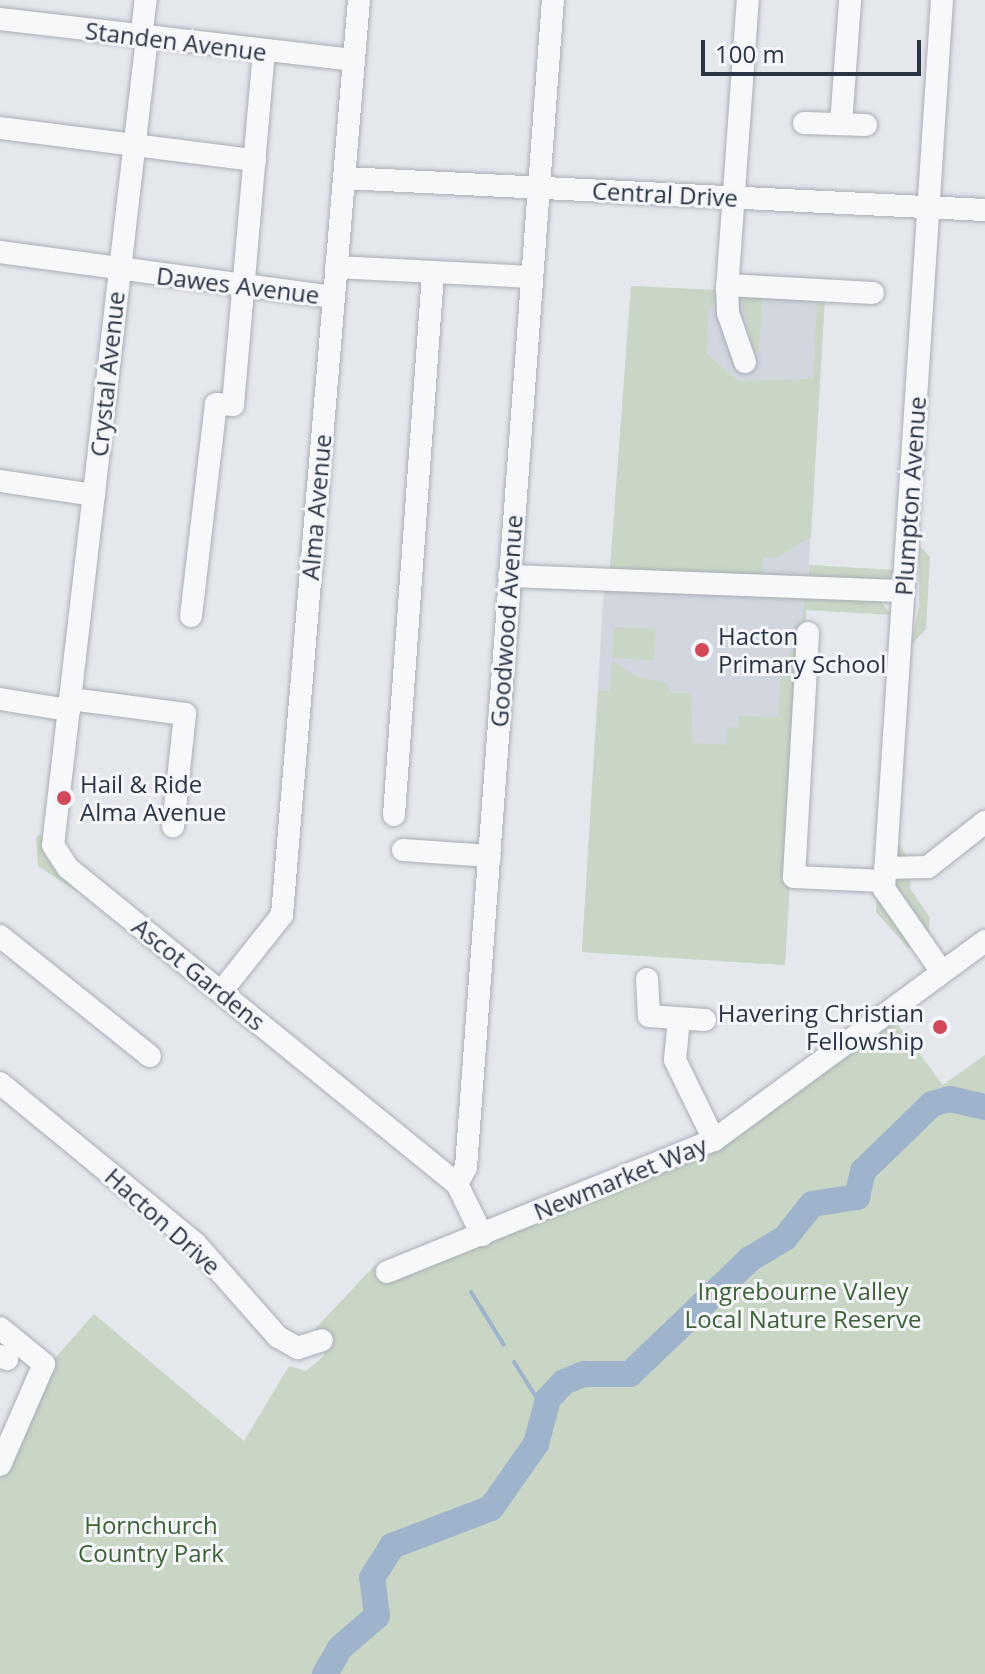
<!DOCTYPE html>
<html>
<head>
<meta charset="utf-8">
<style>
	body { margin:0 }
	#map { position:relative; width:985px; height:1674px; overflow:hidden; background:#e4e7ec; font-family:"Open Sans",sans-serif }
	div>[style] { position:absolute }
	.built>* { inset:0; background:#d2d6de }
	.green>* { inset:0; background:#c9d6c5 }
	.stream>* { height:4px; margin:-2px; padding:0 2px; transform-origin:2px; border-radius:2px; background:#9fb4cc }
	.river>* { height:26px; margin:-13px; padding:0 13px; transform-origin:13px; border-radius:13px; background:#9fb4cc }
	.roads { filter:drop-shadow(0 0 2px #a9aeb7) drop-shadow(0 0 2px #a9aeb7) }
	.minor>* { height:22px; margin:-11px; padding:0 11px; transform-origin:11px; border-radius:11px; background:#f7f8fa }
	.dots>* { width:22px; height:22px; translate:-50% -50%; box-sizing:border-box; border:4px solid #f4f6f9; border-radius:50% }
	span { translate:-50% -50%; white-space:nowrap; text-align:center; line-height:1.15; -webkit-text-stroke:6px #f4f6f9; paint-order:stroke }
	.street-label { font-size:24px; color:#2b3445 }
	.poi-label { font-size:24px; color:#2b3445 }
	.left { translate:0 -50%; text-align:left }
	.right { translate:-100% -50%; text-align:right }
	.park-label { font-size:24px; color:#3f6138 }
	.scale { position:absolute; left:701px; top:40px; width:220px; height:36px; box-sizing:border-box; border:4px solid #2b3445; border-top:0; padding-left:10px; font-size:24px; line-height:28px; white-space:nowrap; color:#2b3445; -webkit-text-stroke:6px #f4f6f9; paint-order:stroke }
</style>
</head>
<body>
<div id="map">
	<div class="built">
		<div style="clip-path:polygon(631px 286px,825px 296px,785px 965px,582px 952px,604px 587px,610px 569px)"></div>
	</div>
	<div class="green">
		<div style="clip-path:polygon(631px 286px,716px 290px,718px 296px,708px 311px,707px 354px,738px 381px,813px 379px,817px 302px,762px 299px,759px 351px,754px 351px,739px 291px,825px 296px,811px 537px,776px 558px,763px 557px,761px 578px,610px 569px)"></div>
		<div style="clip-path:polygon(919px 545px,930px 557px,926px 629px,911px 645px,919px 607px)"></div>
		<div style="clip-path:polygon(809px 565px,895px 570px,887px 583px,808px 583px)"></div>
		<div style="clip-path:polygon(805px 597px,879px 599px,891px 615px,806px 610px,785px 965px,582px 952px,598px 691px,610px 691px,612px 661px,637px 677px,667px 683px,671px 693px,691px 693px,693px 743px,727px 745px,728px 727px,738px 728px,739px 716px,778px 717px,781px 667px,799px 642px)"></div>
		<div style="clip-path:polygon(614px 627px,656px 629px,654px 660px,612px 658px)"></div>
		<div style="clip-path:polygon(41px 834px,44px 855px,76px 891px,38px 866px,36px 837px)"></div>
		<div style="clip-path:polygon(893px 834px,911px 863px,910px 888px,930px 918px,927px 946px,893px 898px)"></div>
		<div style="clip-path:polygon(877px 896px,911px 947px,909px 949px,876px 912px)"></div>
		<div style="clip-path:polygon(892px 1017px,943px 1085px,985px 1055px,985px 1674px,0 1674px,0 1478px,49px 1365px,94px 1314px,244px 1441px,289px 1366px,306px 1371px,324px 1356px,325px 1344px,315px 1329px,375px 1265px,384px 1282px,705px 1152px)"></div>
	</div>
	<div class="stream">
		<div style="left:471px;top:1292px;width:62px;rotate:58.1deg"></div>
		<div style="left:514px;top:1362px;width:58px;rotate:57.7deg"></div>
	</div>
	<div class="river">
		<div style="left:325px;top:1674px;width:30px;rotate:-60deg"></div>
		<div style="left:340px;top:1648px;width:49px;rotate:-40.9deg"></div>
		<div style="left:377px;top:1616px;width:38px;rotate:-97deg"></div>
		<div style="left:372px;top:1578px;width:38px;rotate:-58deg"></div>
		<div style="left:392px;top:1546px;width:106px;rotate:-21deg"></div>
		<div style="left:491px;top:1508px;width:78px;rotate:-54.9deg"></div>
		<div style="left:536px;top:1444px;width:47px;rotate:-75.1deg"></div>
		<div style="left:548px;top:1399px;width:23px;rotate:-47deg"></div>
		<div style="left:564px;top:1382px;width:22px;rotate:-22deg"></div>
		<div style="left:584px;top:1374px;width:46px"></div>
		<div style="left:630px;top:1374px;width:166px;rotate:-43.8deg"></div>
		<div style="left:750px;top:1259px;width:41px;rotate:-31deg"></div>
		<div style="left:785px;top:1238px;width:43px;rotate:-51.5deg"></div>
		<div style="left:812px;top:1204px;width:46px;rotate:-8.8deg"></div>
		<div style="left:857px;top:1197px;width:27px;rotate:-77deg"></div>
		<div style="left:863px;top:1171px;width:96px;rotate:-44.2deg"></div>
		<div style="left:932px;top:1104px;width:19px;rotate:-16deg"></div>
		<div style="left:950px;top:1099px;width:36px;rotate:13deg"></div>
	</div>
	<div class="roads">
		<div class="minor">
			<div style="left:0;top:19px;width:355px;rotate:6.6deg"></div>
			<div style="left:141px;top:38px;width:38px;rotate:-83deg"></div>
			<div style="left:147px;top:38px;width:812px;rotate:96.64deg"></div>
			<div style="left:53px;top:845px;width:27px;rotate:57deg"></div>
			<div style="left:68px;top:868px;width:501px;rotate:39.09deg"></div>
			<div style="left:457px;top:1184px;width:57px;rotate:63.9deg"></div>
			<div style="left:804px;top:123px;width:62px;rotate:1.8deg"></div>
			<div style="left:841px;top:124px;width:124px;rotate:-85.8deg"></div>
			<div style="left:0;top:128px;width:257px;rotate:7.2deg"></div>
			<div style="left:344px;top:178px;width:642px;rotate:2.86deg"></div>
			<div style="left:0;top:252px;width:336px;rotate:7.7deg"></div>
			<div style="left:336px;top:267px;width:196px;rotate:2.9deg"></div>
			<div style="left:727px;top:285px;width:146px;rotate:3.1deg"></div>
			<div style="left:745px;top:362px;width:52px;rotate:-109.1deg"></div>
			<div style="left:728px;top:313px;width:23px;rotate:-92deg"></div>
			<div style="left:727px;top:290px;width:291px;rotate:-85.9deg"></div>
			<div style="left:0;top:481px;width:95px;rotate:8.5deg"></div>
			<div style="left:509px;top:576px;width:394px;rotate:2.2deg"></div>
			<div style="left:191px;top:616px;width:213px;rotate:-83.3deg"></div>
			<div style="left:216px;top:404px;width:17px;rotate:3deg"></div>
			<div style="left:233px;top:405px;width:354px;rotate:-85deg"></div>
			<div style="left:808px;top:633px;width:244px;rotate:93.3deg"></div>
			<div style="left:794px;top:877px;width:90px;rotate:2.5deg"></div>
			<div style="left:0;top:699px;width:70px;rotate:9.1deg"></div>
			<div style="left:71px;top:699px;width:115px;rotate:7.5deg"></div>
			<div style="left:185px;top:714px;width:113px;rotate:96.1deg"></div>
			<div style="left:394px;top:815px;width:543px;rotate:-85.88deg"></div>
			<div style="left:403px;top:850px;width:87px;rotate:3.9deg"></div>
			<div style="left:885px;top:868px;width:43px;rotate:-1.3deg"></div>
			<div style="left:928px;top:867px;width:73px;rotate:-38.3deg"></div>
			<div style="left:0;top:936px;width:192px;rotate:38.7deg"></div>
			<div style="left:942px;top:972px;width:101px;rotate:-124.9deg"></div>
			<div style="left:884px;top:889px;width:891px;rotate:-86.27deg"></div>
			<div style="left:647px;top:979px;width:37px;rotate:87deg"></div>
			<div style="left:649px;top:1016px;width:56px;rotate:4.1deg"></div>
			<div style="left:221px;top:992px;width:98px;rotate:-51.6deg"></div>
			<div style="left:282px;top:915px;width:918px;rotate:-85.19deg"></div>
			<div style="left:679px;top:1019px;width:41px;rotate:95.6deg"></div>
			<div style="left:675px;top:1060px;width:89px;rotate:64deg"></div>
			<div style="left:0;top:1083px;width:252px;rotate:39.4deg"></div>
			<div style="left:195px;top:1243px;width:125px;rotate:48.6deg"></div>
			<div style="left:278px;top:1337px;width:23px;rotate:29deg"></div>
			<div style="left:298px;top:1348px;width:25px;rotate:-18deg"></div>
			<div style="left:457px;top:1184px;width:19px;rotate:-62deg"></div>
			<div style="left:466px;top:1167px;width:1170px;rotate:-85.74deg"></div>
			<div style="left:387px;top:1272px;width:353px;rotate:-22deg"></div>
			<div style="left:714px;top:1140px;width:336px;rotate:-36.3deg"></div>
			<div style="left:0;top:1328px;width:57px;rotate:39.3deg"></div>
			<div style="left:44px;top:1364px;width:110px;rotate:113.5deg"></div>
			<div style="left:0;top:1356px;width:8px;rotate:23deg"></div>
		</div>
	</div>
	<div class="dots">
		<div style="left:702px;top:650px;background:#d1495b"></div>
		<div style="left:64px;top:798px;background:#d1495b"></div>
		<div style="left:940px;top:1027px;background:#d1495b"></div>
	</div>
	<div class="street-label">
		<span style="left:176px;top:41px;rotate:7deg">Standen Avenue</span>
		<span style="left:665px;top:194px;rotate:3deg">Central Drive</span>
		<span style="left:238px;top:285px;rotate:7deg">Dawes Avenue</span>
		<span style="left:107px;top:374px;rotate:-84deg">Crystal Avenue</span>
		<span style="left:910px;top:496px;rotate:-86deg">Plumpton Avenue</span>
		<span style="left:316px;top:507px;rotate:-85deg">Alma Avenue</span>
		<span style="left:506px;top:621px;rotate:-86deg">Goodwood Avenue</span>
		<span style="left:199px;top:974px;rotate:39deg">Ascot Gardens</span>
		<span style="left:620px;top:1178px;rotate:-22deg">Newmarket Way</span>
		<span style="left:163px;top:1221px;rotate:42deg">Hacton Drive</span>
	</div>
	<div class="poi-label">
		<span class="left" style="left:718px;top:650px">Hacton<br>Primary School</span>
		<span class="left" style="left:80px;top:798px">Hail &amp; Ride<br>Alma Avenue</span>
		<span class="right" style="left:924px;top:1027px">Havering Christian<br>Fellowship</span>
	</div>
	<div class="park-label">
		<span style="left:803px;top:1305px">Ingrebourne Valley<br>Local Nature Reserve</span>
		<span style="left:151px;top:1539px">Hornchurch<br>Country Park</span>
	</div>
	<div class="scale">100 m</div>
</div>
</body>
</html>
